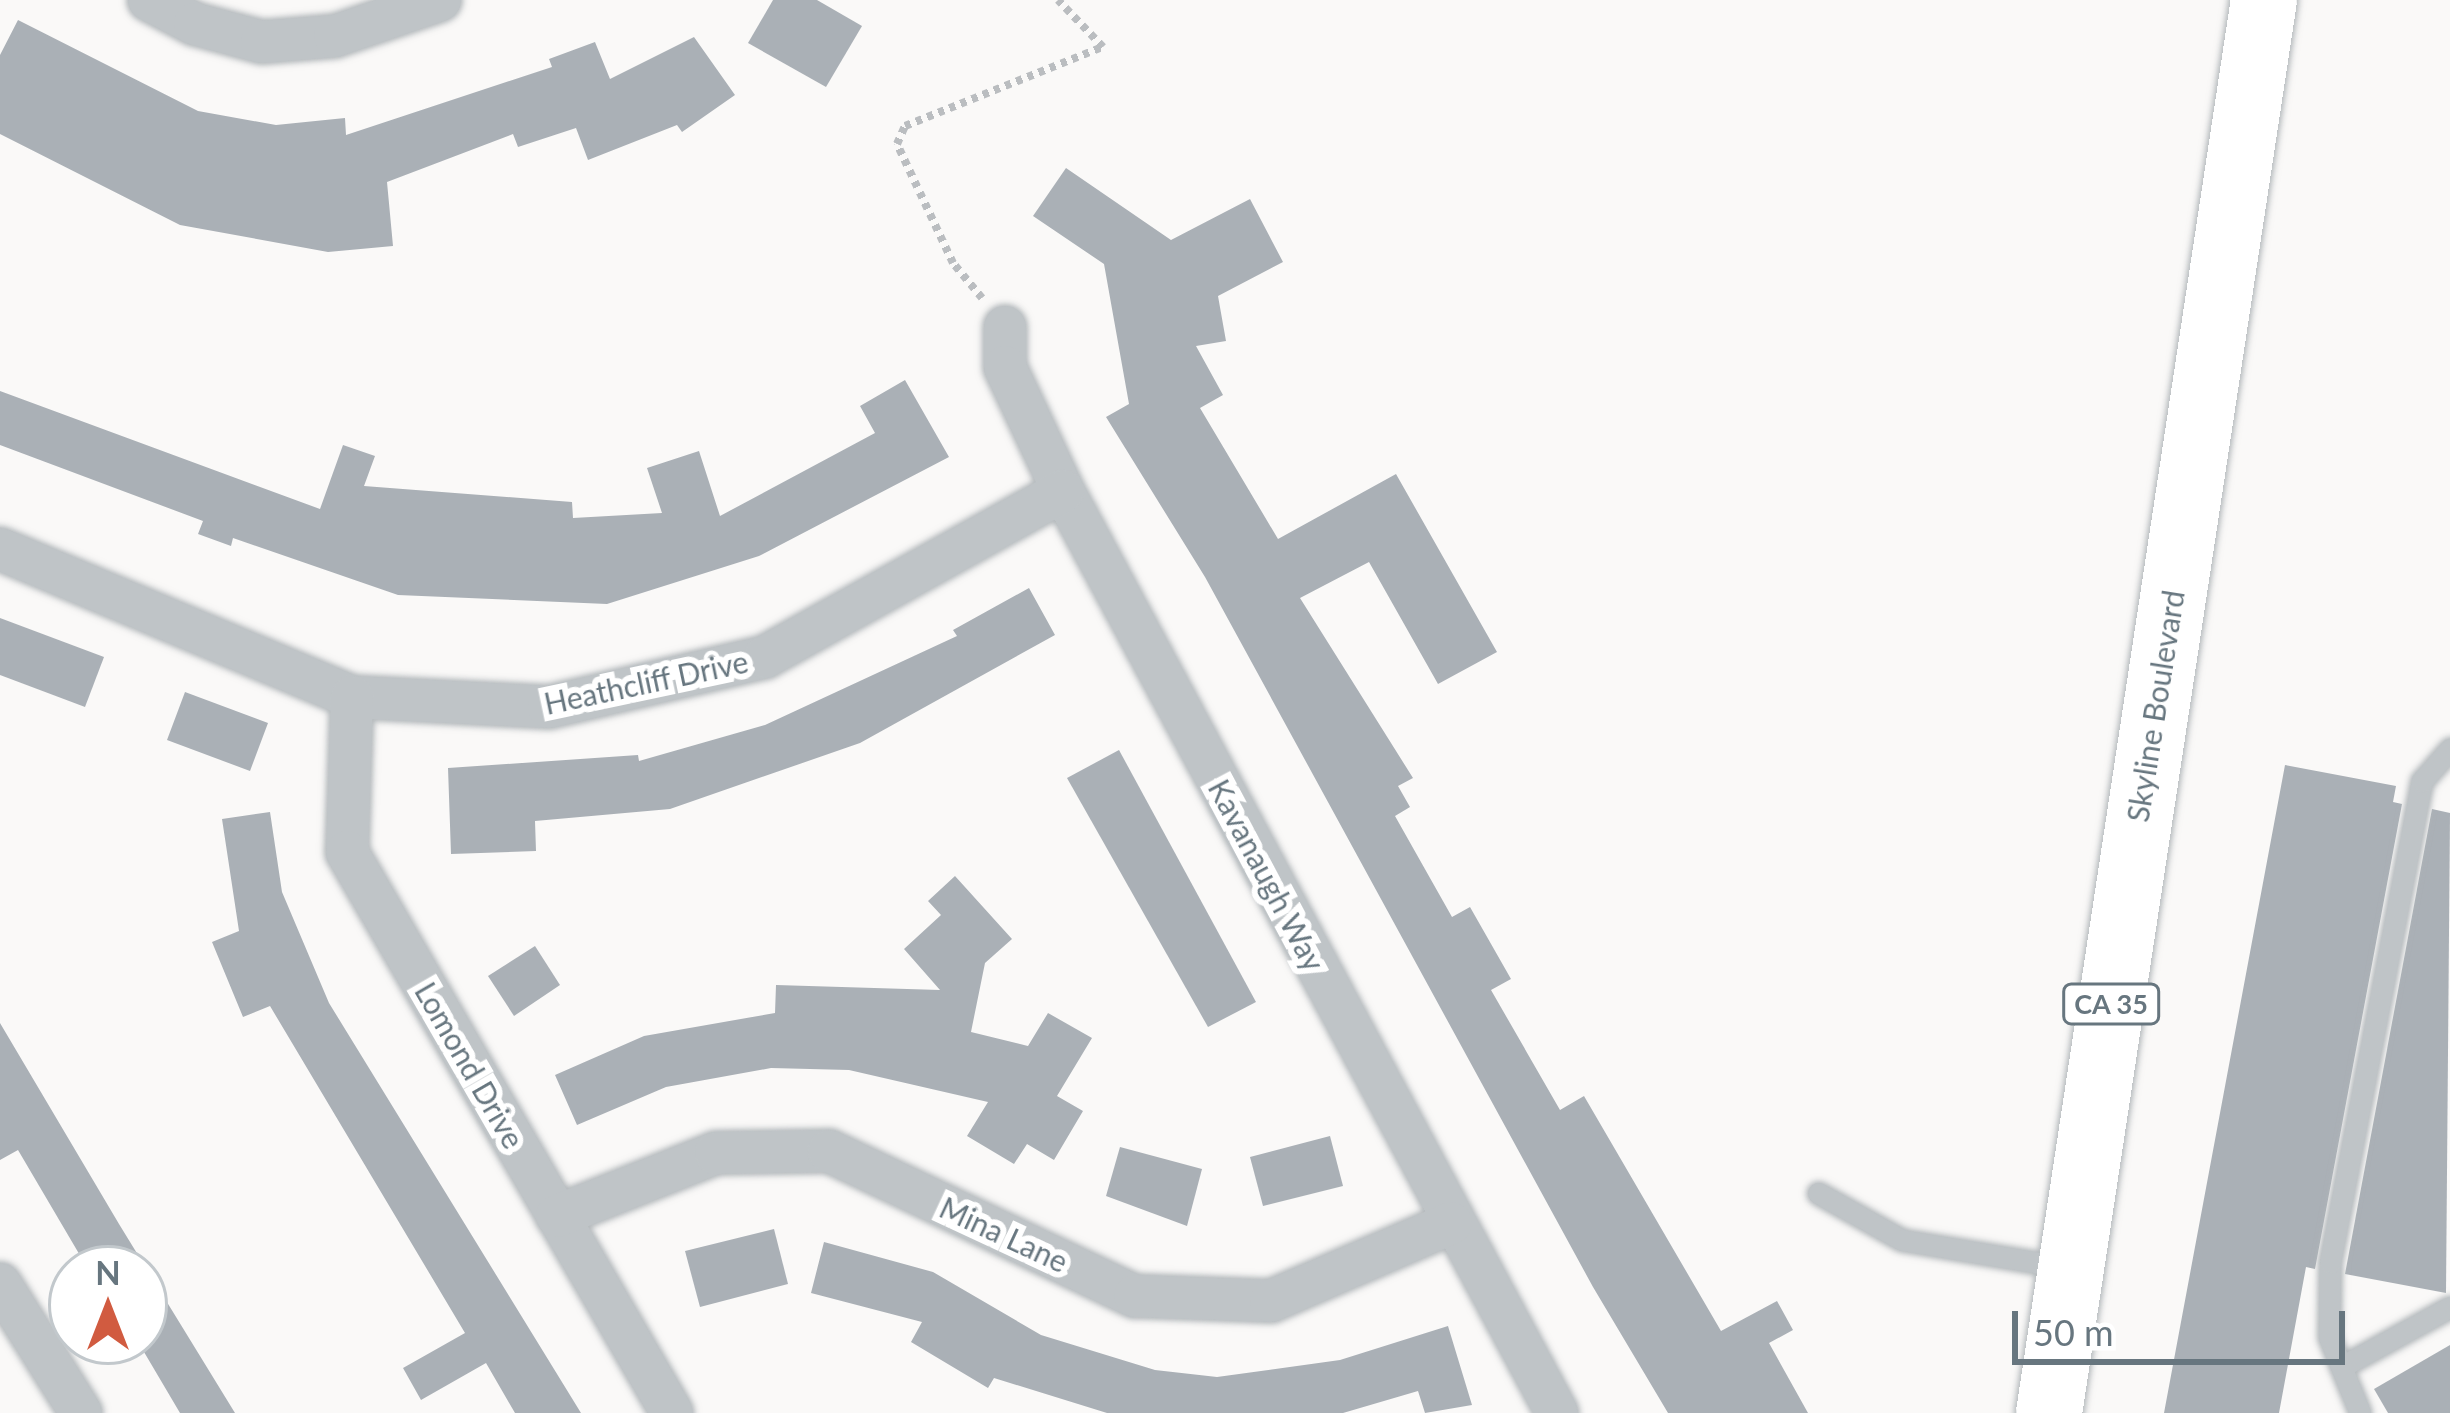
<!DOCTYPE html>
<html>
<head>
<meta charset="utf-8">
<style>
	body { margin:0 }
	#map { position:relative; width:2450px; height:1413px; overflow:hidden; background:#faf9f8; font-family:Lato,sans-serif }
	div>[style] { position:absolute }
	.building>* { inset:0; background:#aab0b6 }
	.path>* { height:8px; margin-top:-4px; transform-origin:0; background:repeating-linear-gradient(90deg,#babdc0 0 6px,transparent 0 12px) }
	.roads { filter:drop-shadow(0 0 3px #b3b8bb) drop-shadow(0 0 3px #b3b8bb) }
	.lane>* { height:21px; margin:-10.5px; padding:0 10.5px; transform-origin:10.5px; border-radius:10.5px; background:#bfc4c7 }
	.street>* { height:42px; margin:-21px; padding:0 21px; transform-origin:21px; border-radius:21px; background:#bfc4c7 }
	.primary>* { height:66px; margin:-33px; padding:0 33px; transform-origin:33px; border-radius:33px; background:#fff }
	span { translate:-50% -50%; white-space:nowrap; text-align:center; line-height:1.15; -webkit-text-stroke:12px #fff; paint-order:stroke }
	.shield-label span { padding:3px 9px; background:#fff; border:3px solid; border-radius:9px; -webkit-text-stroke-width:0 }
	.shield-label { font-size:27px; color:#67767f; font-weight:700 }
	.street-label { font-size:30px; color:#67767f }
	.north { position:absolute; left:48px; top:1245px; width:120px; height:120px; box-sizing:border-box; background:#fff; border:3px solid #c2c8cc; border-radius:50%; rotate:0deg; font-size:33px; font-weight:700; line-height:48px; text-align:center; color:#67767f }
	.north::after { content:''; display:block; margin:auto; width:42px; height:54px; background:#d15b40; clip-path:polygon(50% 0,100% 100%,50% 72%,0 100%) }
	.scale { position:absolute; left:2012px; top:1311px; width:333px; height:54px; box-sizing:border-box; border:6px solid #67767f; border-top:0; padding-left:15px; font-size:36px; line-height:42px; white-space:nowrap; color:#67767f; -webkit-text-stroke:9px #fff; paint-order:stroke }
</style>
</head>
<body>
<div id="map">
	<div class="building">
		<div style="clip-path:polygon(773px 0,817px 0,862px 26px,826px 87px,748px 43px)"></div>
		<div style="clip-path:polygon(18px 20px,198px 111px,276px 125px,345px 118px,346px 135px,552px 67px,549px 59px,595px 42px,610px 79px,694px 37px,735px 95px,682px 132px,677px 125px,588px 160px,576px 128px,518px 147px,513px 134px,387px 182px,393px 246px,328px 252px,180px 225px,0 134px,0 55px)"></div>
		<div style="clip-path:polygon(1066px 168px,1171px 240px,1250px 199px,1283px 262px,1218px 296px,1226px 341px,1196px 346px,1223px 395px,1200px 408px,1278px 539px,1396px 474px,1497px 652px,1438px 684px,1369px 562px,1300px 598px,1413px 778px,1398px 786px,1410px 807px,1395px 816px,1452px 917px,1470px 907px,1511px 979px,1491px 990px,1560px 1110px,1584px 1096px,1721px 1331px,1777px 1301px,1793px 1330px,1769px 1343px,1808px 1413px,1668px 1413px,1593px 1287px,1205px 577px,1106px 417px,1129px 404px,1104px 264px,1033px 216px)"></div>
		<div style="clip-path:polygon(905px 380px,949px 457px,759px 556px,607px 604px,398px 595px,233px 538px,231px 546px,198px 534px,203px 521px,0 445px,0 391px,320px 509px,343px 445px,375px 456px,364px 486px,572px 502px,573px 518px,662px 513px,647px 468px,699px 451px,720px 516px,875px 433px,860px 406px)"></div>
		<div style="clip-path:polygon(1029px 588px,1055px 635px,860px 743px,670px 809px,535px 821px,536px 851px,451px 854px,448px 768px,638px 755px,639px 761px,765px 725px,957px 636px,953px 630px)"></div>
		<div style="clip-path:polygon(0 618px,104px 657px,85px 707px,0 675px)"></div>
		<div style="clip-path:polygon(185px 692px,268px 723px,250px 771px,167px 740px)"></div>
		<div style="clip-path:polygon(1119px 750px,1256px 1002px,1208px 1027px,1067px 778px)"></div>
		<div style="clip-path:polygon(2285px 765px,2396px 786px,2393px 802px,2402px 804px,2315px 1269px,2306px 1267px,2279px 1413px,2164px 1413px)"></div>
		<div style="clip-path:polygon(2432px 809px,2450px 813px,2446px 1293px,2345px 1274px)"></div>
		<div style="clip-path:polygon(270px 812px,282px 892px,329px 1003px,581px 1413px,515px 1413px,486px 1363px,421px 1400px,403px 1368px,465px 1333px,270px 1006px,243px 1017px,212px 942px,239px 931px,222px 819px)"></div>
		<div style="clip-path:polygon(955px 876px,1012px 939px,985px 963px,971px 1032px,1028px 1046px,1048px 1013px,1092px 1038px,1057px 1096px,1083px 1111px,1054px 1160px,1027px 1144px,1014px 1164px,967px 1136px,988px 1102px,849px 1070px,771px 1068px,666px 1087px,577px 1125px,555px 1075px,644px 1036px,775px 1013px,776px 985px,940px 990px,904px 949px,941px 915px,928px 901px)"></div>
		<div style="clip-path:polygon(535px 946px,560px 985px,514px 1016px,488px 976px)"></div>
		<div style="clip-path:polygon(0 1023px,119px 1224px,235px 1413px,180px 1413px,144px 1352px,144px 1269px,88px 1269px,18px 1150px,0 1160px)"></div>
		<div style="clip-path:polygon(1330px 1136px,1343px 1186px,1263px 1206px,1250px 1157px)"></div>
		<div style="clip-path:polygon(1120px 1147px,1202px 1169px,1187px 1226px,1106px 1196px)"></div>
		<div style="clip-path:polygon(774px 1229px,788px 1284px,700px 1307px,685px 1251px)"></div>
		<div style="clip-path:polygon(824px 1242px,933px 1272px,1041px 1335px,1155px 1370px,1217px 1377px,1340px 1360px,1448px 1326px,1472px 1405px,1425px 1413px,1418px 1391px,1343px 1413px,1107px 1413px,994px 1378px,988px 1388px,911px 1342px,922px 1322px,811px 1293px)"></div>
		<div style="clip-path:polygon(2450px 1345px,2450px 1413px,2388px 1413px,2374px 1389px)"></div>
	</div>
	<div class="path">
		<div style="left:982px;top:298px;width:45px;rotate:-129.6deg"></div>
		<div style="left:953px;top:263px;width:132px;rotate:-115.2deg"></div>
		<div style="left:897px;top:144px;width:20px;rotate:-66deg"></div>
		<div style="left:905px;top:126px;width:213px;rotate:-21.8deg"></div>
		<div style="left:1103px;top:47px;width:65px;rotate:-133.8deg"></div>
	</div>
	<div class="roads">
		<div class="lane">
			<div style="left:1818px;top:1193px;width:96px;rotate:29.2deg"></div>
			<div style="left:1902px;top:1240px;width:164px;rotate:9.5deg"></div>
			<div style="left:2341px;top:1367px;width:124px;rotate:-28.8deg"></div>
			<div style="left:2360px;top:1413px;width:82px;rotate:-112.2deg"></div>
			<div style="left:2329px;top:1337px;width:75px;rotate:-89.2deg"></div>
			<div style="left:2330px;top:1262px;width:490px;rotate:-79.2deg"></div>
			<div style="left:2422px;top:781px;width:43px;rotate:-48.8deg"></div>
		</div>
		<div class="street">
			<div style="left:149px;top:0;width:52px;rotate:27.6deg"></div>
			<div style="left:195px;top:24px;width:69px;rotate:15deg"></div>
			<div style="left:262px;top:42px;width:73px;rotate:-4.7deg"></div>
			<div style="left:335px;top:36px;width:111px;rotate:-18.9deg"></div>
			<div style="left:1005px;top:327px;width:40px;rotate:90deg"></div>
			<div style="left:1005px;top:367px;width:137px;rotate:64.9deg"></div>
			<div style="left:1063px;top:491px;width:1046px;rotate:61.82deg"></div>
			<div style="left:0;top:549px;width:382px;rotate:22.8deg"></div>
			<div style="left:352px;top:697px;width:197px;rotate:2.9deg"></div>
			<div style="left:549px;top:707px;width:222px;rotate:-13deg"></div>
			<div style="left:765px;top:657px;width:341px;rotate:-29.1deg"></div>
			<div style="left:352px;top:697px;width:155px;rotate:91.8deg"></div>
			<div style="left:347px;top:852px;width:648px;rotate:59.92deg"></div>
			<div style="left:557px;top:1216px;width:171px;rotate:-21.6deg"></div>
			<div style="left:716px;top:1153px;width:113px;rotate:-1deg"></div>
			<div style="left:829px;top:1151px;width:339px;rotate:25.4deg"></div>
			<div style="left:1135px;top:1296px;width:136px;rotate:2.1deg"></div>
			<div style="left:1271px;top:1301px;width:196px;rotate:-23.4deg"></div>
			<div style="left:0;top:1284px;width:152px;rotate:57.9deg"></div>
		</div>
		<div class="primary">
			<div style="left:2049px;top:1413px;width:1429px;rotate:-81.35deg"></div>
		</div>
	</div>
	<div class="shield-label">
		<span style="left:2111px;top:1004px">CA 35</span>
	</div>
	<div class="street-label">
		<span style="left:646px;top:682px;rotate:-12deg">Heathcliff Drive</span>
		<span style="left:2155px;top:706px;rotate:-81deg">Skyline Boulevard</span>
		<span style="left:1267px;top:875px;rotate:62deg">Kavanaugh Way</span>
		<span style="left:470px;top:1065px;rotate:60deg">Lomond Drive</span>
		<span style="left:1004px;top:1234px;rotate:25deg">Mina Lane</span>
	</div>
	<div class="north">N</div>
	<div class="scale">50 m</div>
</div>
</body>
</html>
